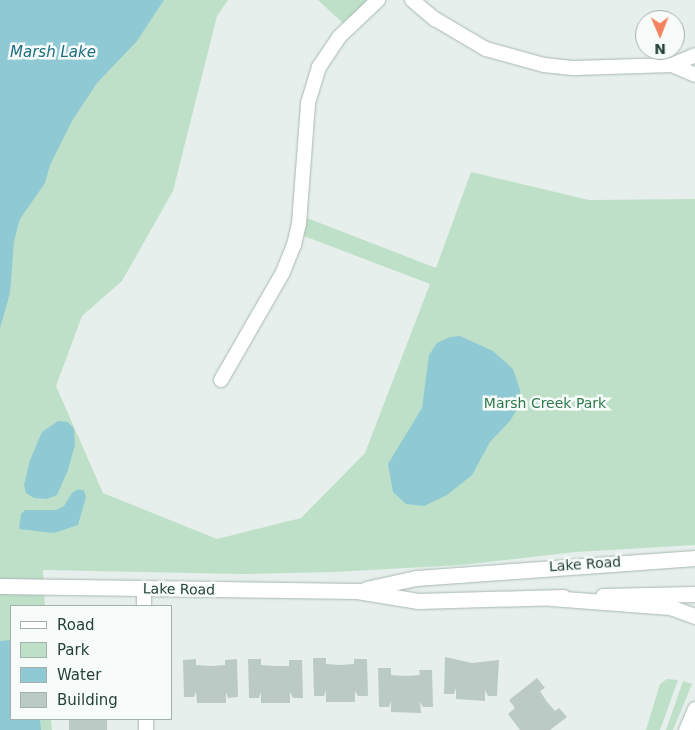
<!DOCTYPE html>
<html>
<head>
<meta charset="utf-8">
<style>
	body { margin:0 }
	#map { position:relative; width:695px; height:730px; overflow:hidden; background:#e6efeb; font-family:"DejaVu Sans",sans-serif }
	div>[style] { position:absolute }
	.green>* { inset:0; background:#bfe0c8 }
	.water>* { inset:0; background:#8ec9d4 }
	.building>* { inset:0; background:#bbcac4 }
	.roads { filter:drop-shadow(0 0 1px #a8b8b2) drop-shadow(0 0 1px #a8b8b2) }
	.minor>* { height:14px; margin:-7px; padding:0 7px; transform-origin:7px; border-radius:7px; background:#fff }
	.tertiary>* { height:15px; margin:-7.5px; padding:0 7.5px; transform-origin:7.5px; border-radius:7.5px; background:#fff }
	.secondary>* { height:15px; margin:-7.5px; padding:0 7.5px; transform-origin:7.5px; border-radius:7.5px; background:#fff }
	span { translate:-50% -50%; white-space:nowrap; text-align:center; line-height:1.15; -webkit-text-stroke:5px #f7fbf9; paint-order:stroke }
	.park-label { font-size:14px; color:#2d7a4b }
	.street-label { font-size:14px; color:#24423a }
	.water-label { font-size:15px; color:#1c6f80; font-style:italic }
	.legend { position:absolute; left:10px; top:605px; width:162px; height:115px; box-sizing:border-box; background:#f7fbf9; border:1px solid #a3b1ad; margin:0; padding:6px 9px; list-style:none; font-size:15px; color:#24423a }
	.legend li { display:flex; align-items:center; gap:10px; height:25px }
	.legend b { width:25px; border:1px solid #a3b1ad }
	.north { position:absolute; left:635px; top:10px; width:50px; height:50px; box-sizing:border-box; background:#f7fbf9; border:1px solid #a3b1ad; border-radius:50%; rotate:179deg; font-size:14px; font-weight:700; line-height:20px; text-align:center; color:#24423a }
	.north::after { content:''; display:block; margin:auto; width:18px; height:22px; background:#f4845f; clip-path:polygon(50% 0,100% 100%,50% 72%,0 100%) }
</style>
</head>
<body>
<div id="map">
	<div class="green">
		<div style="clip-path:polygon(0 0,228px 0,217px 16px,173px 191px,122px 281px,82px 316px,56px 386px,103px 493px,217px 539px,301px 518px,365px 453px,430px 284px,304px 236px,307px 218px,436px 268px,471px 172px,589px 200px,695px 199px,695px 545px,575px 552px,461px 565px,333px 572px,243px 574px,43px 570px,45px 606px,11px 606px,11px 719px,51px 719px,52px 730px,0 730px)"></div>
		<div style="clip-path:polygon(318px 0,378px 0,348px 28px)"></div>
		<div style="clip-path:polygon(667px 679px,678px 680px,660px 730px,646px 730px,660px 684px)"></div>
		<div style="clip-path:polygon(683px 681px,692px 684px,673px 730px,666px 730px)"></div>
	</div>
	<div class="water">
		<div style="clip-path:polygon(0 0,164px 0,137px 41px,97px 83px,72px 121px,50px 165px,45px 183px,20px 219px,14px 241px,10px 293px,0 328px)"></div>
		<div style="clip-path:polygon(460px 336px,493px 351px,513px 369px,520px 390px,519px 406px,510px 421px,490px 442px,472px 475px,447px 495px,424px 506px,406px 504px,393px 492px,388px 464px,422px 408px,429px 355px,437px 343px,450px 337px)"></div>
		<div style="clip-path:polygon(58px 421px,68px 422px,74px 429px,75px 445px,68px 470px,57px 495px,47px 499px,34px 498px,26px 493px,24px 485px,30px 460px,42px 432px)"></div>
		<div style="clip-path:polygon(78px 489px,84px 491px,86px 497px,78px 525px,54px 533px,19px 529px,21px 514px,25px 510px,56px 510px,64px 506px,72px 493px)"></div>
		<div style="clip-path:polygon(11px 640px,11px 719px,40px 719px,41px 730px,0 730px,0 641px)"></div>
	</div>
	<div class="building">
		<div style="clip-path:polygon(445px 657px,472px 663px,499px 660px,497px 696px,488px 696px,485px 690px,485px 701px,456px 699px,456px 688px,454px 694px,444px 694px)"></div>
		<div style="clip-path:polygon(313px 658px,326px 658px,326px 664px,340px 665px,354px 664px,354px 659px,367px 659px,368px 696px,358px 696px,355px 691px,355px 702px,326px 702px,326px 690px,324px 696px,314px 696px)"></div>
		<div style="clip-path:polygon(196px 659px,196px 665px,211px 666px,225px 665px,225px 660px,237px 659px,238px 697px,228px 698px,226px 692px,226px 703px,197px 703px,196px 691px,194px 697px,184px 697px,183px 660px)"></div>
		<div style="clip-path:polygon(248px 659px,261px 659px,261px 665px,275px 666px,289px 666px,289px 660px,302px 660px,303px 698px,293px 698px,290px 692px,290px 703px,261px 703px,261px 692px,259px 698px,249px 698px)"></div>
		<div style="clip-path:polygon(378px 668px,391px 668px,391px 675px,405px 676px,420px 675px,419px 670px,432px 670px,433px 707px,423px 707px,420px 702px,421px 713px,391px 712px,391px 701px,389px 707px,379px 707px)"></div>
		<div style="clip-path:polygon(537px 678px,545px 688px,540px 691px,547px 702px,555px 711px,559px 708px,567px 717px,550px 730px,520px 730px,508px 714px,515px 708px,509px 700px)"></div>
		<div style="clip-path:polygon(64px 719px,107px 719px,107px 730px,69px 730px,69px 720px)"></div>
	</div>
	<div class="roads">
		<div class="minor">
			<div style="left:412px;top:0;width:30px;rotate:40deg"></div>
			<div style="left:435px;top:19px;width:59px;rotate:30.5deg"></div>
			<div style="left:486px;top:49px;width:60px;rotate:15.4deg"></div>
			<div style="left:544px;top:65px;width:31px;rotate:6deg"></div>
			<div style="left:575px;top:68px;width:97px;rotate:-1.8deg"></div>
			<div style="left:672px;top:65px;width:25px;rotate:-23deg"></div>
			<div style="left:672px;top:65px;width:25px;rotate:23deg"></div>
			<div style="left:221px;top:380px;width:125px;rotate:-60.1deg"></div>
			<div style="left:283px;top:272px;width:29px;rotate:-68deg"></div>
			<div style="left:294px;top:245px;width:22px;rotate:-77deg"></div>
			<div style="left:299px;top:224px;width:121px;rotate:-85.7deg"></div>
			<div style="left:308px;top:103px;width:38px;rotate:-73deg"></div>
			<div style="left:319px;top:67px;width:36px;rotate:-56deg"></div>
			<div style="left:339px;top:37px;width:54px;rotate:-43.5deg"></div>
			<div style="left:144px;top:589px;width:17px;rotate:90deg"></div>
			<div style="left:146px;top:719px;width:11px;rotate:90deg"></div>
		</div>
		<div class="tertiary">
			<div style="left:0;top:586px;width:357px;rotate:0.8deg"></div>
			<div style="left:357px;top:591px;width:62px;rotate:9.3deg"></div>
			<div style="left:418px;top:601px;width:145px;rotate:-1.6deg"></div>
			<div style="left:366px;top:589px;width:51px;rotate:-12.4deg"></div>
			<div style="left:416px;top:578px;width:280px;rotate:-4.1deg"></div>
			<div style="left:603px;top:596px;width:92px;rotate:-1.2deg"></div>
		</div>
		<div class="secondary">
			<div style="left:551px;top:598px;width:119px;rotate:4.3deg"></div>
			<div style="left:670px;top:607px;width:27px;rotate:20deg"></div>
			<div style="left:686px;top:730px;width:23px;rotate:-67deg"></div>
		</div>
	</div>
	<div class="park-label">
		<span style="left:545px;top:403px">Marsh Creek Park</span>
	</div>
	<div class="street-label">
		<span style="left:585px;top:564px;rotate:-4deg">Lake Road</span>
		<span style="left:179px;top:589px;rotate:1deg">Lake Road</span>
	</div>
	<div class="water-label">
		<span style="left:53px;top:53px">Marsh Lake</span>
	</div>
	<ul class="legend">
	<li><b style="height:6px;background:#fff"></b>Road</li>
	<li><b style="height:14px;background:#bfe0c8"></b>Park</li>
	<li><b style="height:14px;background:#8ec9d4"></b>Water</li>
	<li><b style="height:14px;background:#bbcac4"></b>Building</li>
	</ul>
	<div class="north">N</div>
</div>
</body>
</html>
